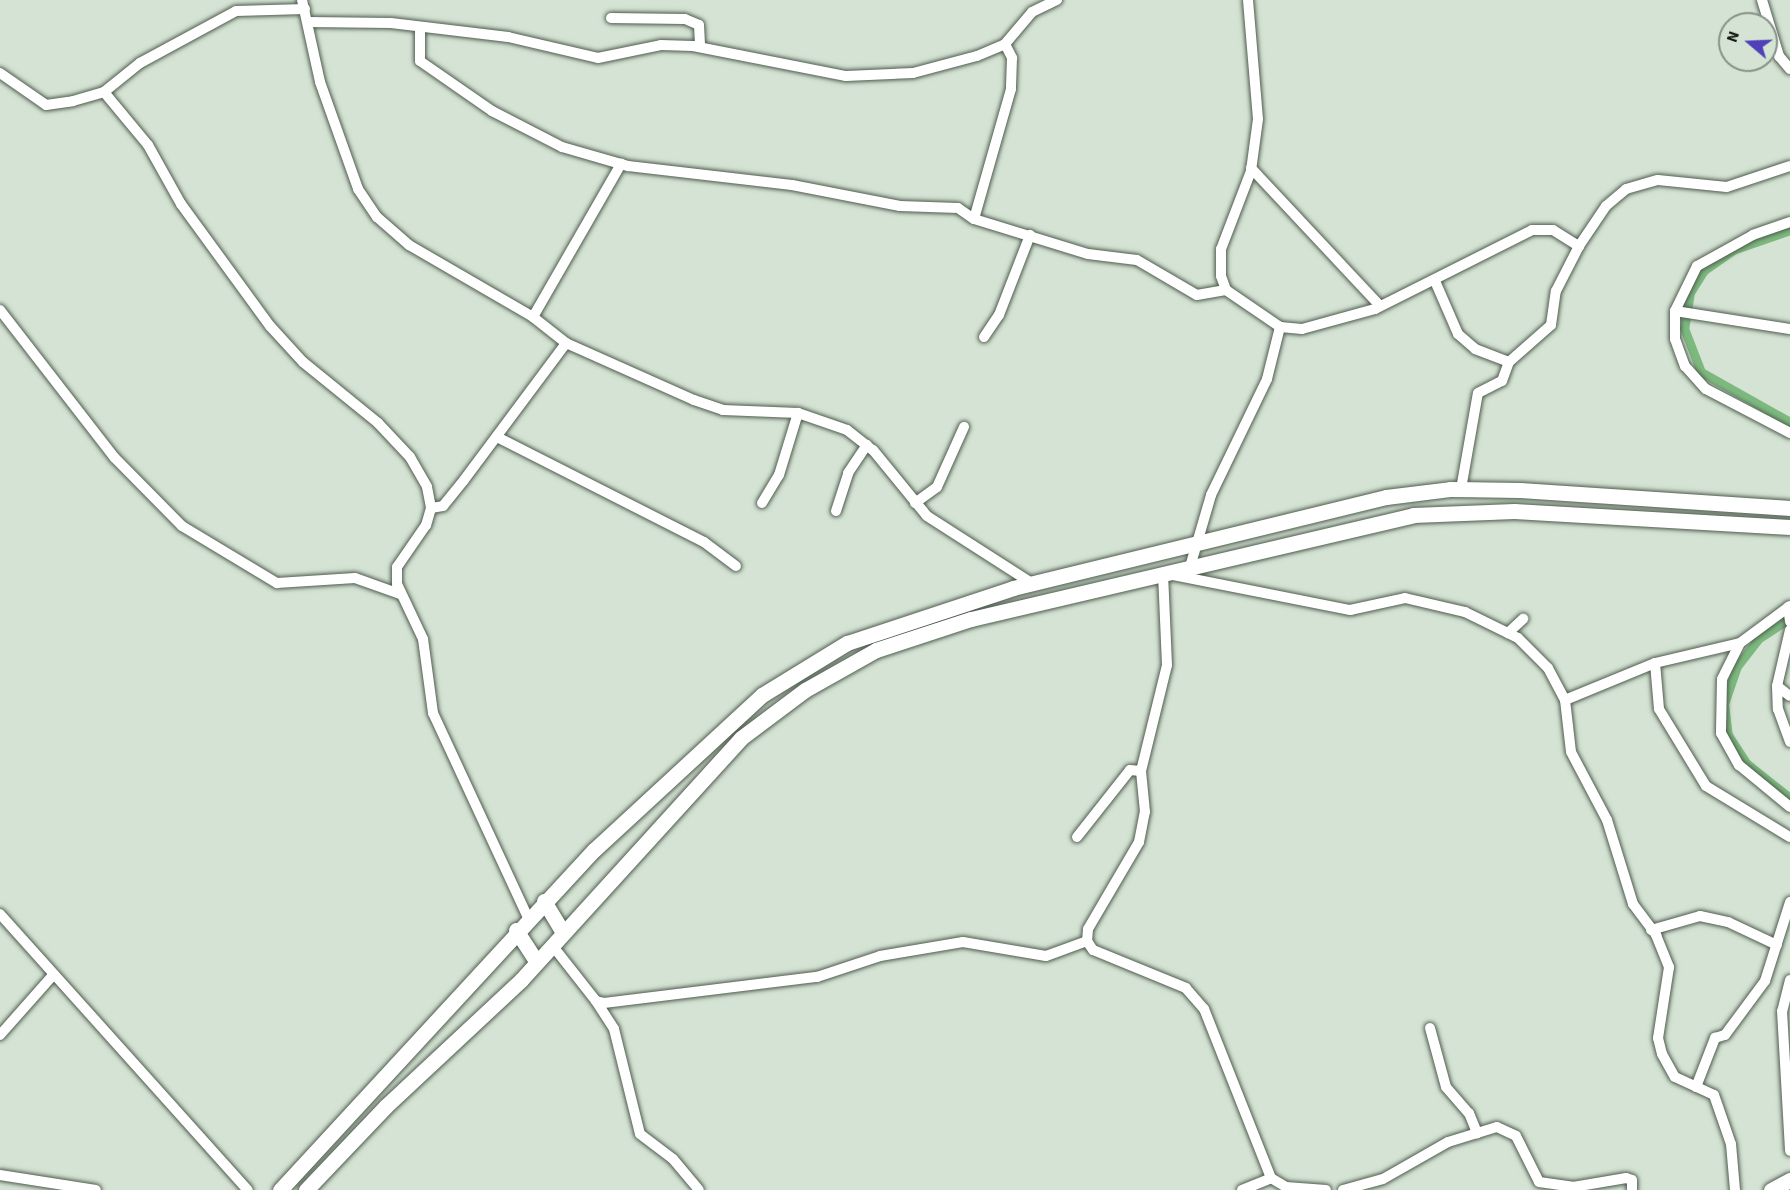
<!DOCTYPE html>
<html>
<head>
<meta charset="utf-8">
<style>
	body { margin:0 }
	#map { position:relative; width:1790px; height:1190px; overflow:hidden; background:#d4e3d3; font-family:"Source Sans 3",sans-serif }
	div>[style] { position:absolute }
	.canal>* { height:9px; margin:-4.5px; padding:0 4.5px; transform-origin:4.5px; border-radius:4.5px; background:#7db97f }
	.roads { filter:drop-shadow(0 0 2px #4f5c4f) drop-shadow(0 0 2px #4f5c4f) }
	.minor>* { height:10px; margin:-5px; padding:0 5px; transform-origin:5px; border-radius:5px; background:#fff }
	.secondary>* { height:15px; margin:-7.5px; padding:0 7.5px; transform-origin:7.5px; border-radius:7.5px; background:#fff }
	span { translate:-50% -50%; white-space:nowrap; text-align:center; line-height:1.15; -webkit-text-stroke:4.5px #d4e3d3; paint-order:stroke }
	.north { position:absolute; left:1718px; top:12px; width:60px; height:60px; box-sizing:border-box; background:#d4e3d3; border:2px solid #869286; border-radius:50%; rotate:289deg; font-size:16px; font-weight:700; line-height:24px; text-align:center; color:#121812 }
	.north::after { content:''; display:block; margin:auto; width:21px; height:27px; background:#5041b8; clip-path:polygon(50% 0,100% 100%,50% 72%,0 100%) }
</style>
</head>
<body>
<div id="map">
	<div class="canal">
		<div style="left:1790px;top:230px;width:60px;rotate:160.7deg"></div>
		<div style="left:1733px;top:250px;width:35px;rotate:145deg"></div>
		<div style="left:1704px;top:270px;width:26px;rotate:122deg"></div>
		<div style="left:1690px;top:292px;width:36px;rotate:99deg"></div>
		<div style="left:1684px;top:328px;width:47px;rotate:68.9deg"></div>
		<div style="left:1701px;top:372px;width:102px;rotate:29.3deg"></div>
		<div style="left:1790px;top:618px;width:37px;rotate:147deg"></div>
		<div style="left:1759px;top:638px;width:36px;rotate:128deg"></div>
		<div style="left:1737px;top:666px;width:40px;rotate:108.9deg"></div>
		<div style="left:1724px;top:704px;width:31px;rotate:83deg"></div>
		<div style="left:1728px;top:735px;width:33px;rotate:57deg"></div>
		<div style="left:1746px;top:763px;width:56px;rotate:38.5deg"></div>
	</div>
	<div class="roads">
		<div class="minor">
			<div style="left:302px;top:0;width:84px;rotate:77.6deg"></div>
			<div style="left:320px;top:82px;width:114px;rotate:70.4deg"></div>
			<div style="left:358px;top:189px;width:34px;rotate:56deg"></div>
			<div style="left:377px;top:217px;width:43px;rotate:41.2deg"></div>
			<div style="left:409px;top:245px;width:143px;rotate:30.1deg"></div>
			<div style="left:533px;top:317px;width:42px;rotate:38.2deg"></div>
			<div style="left:566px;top:343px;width:140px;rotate:24deg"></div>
			<div style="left:694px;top:400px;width:31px;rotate:19deg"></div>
			<div style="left:723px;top:410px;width:75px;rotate:2.3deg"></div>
			<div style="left:798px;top:413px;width:52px;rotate:19.1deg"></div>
			<div style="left:847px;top:430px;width:33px;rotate:38deg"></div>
			<div style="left:873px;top:450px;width:85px;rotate:50.7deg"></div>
			<div style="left:927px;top:516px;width:126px;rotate:32.7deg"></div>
			<div style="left:1248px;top:0;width:119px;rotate:85.2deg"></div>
			<div style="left:1258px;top:119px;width:52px;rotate:97.7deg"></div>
			<div style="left:1251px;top:171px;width:84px;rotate:111deg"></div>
			<div style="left:1221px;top:249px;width:27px;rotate:90deg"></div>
			<div style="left:1221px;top:276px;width:15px;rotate:70deg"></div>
			<div style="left:1226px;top:290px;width:65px;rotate:34.4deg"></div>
			<div style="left:1762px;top:0;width:59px;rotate:73.1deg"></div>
			<div style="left:1779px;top:56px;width:17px;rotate:50deg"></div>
			<div style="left:611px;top:18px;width:74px;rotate:0.8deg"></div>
			<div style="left:685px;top:19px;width:15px;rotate:23deg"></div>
			<div style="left:699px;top:25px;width:22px;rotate:87deg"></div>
			<div style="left:308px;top:22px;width:83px;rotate:0.7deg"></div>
			<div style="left:391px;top:23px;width:118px;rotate:6.8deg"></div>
			<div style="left:508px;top:37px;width:92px;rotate:13.1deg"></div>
			<div style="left:598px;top:58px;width:64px;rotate:-11.7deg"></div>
			<div style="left:661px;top:45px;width:32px;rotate:2deg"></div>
			<div style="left:693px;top:46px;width:156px;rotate:11.1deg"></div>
			<div style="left:846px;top:76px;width:67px;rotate:-2.6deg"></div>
			<div style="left:913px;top:73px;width:66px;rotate:-14.9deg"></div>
			<div style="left:977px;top:56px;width:30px;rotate:-23deg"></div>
			<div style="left:1005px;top:44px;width:42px;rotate:-49.8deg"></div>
			<div style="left:1032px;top:12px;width:28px;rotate:-26deg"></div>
			<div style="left:420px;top:27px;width:34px;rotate:90deg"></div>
			<div style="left:420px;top:61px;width:88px;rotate:34.8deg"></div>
			<div style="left:492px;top:111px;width:79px;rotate:27.2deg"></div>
			<div style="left:562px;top:147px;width:69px;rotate:16.1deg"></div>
			<div style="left:628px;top:166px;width:165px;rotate:6.6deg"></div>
			<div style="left:792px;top:185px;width:110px;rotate:11deg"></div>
			<div style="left:900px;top:206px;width:58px;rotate:2deg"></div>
			<div style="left:958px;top:208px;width:19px;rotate:35deg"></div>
			<div style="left:1005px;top:44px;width:16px;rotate:63deg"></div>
			<div style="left:1012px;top:58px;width:31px;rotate:92deg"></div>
			<div style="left:1011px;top:89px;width:135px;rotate:105.9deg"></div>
			<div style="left:974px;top:219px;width:119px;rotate:17.1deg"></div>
			<div style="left:1088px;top:254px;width:49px;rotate:7deg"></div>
			<div style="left:1137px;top:260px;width:69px;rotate:30.3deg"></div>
			<div style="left:1197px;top:295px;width:29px;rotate:-10deg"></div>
			<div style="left:0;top:73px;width:56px;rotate:34.8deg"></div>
			<div style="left:46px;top:105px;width:27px;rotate:-8deg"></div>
			<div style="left:73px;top:101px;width:32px;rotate:-16deg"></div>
			<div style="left:104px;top:92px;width:46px;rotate:-38.9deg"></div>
			<div style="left:140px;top:63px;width:109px;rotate:-28.4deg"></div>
			<div style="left:236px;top:11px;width:69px;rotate:-1.7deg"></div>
			<div style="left:104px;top:92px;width:69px;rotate:50.3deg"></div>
			<div style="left:148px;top:145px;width:68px;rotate:60.8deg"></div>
			<div style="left:181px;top:204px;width:151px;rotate:53.9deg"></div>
			<div style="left:270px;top:326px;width:49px;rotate:47.5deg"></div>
			<div style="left:303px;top:362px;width:97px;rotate:39.1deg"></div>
			<div style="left:378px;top:423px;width:47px;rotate:46.7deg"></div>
			<div style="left:410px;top:457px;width:34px;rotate:60deg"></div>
			<div style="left:427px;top:487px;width:21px;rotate:79deg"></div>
			<div style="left:431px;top:508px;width:18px;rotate:106deg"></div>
			<div style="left:426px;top:525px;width:51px;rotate:124.6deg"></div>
			<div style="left:397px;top:567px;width:17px;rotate:90deg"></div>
			<div style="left:397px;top:584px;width:61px;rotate:64.7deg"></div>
			<div style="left:423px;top:639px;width:75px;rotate:82.3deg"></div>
			<div style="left:433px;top:713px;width:226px;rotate:65.1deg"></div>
			<div style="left:1251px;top:168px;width:189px;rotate:46.9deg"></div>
			<div style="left:1790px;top:222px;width:39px;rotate:161deg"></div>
			<div style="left:1753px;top:235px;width:64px;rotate:151deg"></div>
			<div style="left:1697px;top:266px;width:50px;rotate:116.1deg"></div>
			<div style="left:1675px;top:311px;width:28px;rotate:90deg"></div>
			<div style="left:1675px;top:339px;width:29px;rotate:70deg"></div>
			<div style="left:1685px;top:366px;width:31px;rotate:48deg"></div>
			<div style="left:1706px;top:389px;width:95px;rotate:27.6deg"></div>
			<div style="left:1435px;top:281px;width:58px;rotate:66.5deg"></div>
			<div style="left:1458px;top:334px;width:23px;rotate:41deg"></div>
			<div style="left:1475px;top:349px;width:36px;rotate:21deg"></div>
			<div style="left:0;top:310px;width:187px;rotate:52.2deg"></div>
			<div style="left:115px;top:458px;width:95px;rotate:45.4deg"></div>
			<div style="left:182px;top:526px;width:111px;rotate:31deg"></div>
			<div style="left:277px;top:583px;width:78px;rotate:-3.7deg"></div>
			<div style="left:355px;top:578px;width:48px;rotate:19.6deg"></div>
			<div style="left:1675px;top:311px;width:116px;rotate:8.9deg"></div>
			<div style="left:533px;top:317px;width:177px;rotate:-60.1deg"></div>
			<div style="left:984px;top:337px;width:27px;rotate:-56deg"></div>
			<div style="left:999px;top:315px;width:86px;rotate:-68.8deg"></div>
			<div style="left:497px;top:437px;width:232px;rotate:26.9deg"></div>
			<div style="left:704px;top:542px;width:40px;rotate:37deg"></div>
			<div style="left:1461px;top:489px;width:97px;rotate:-80deg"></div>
			<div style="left:1478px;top:393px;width:27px;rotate:-27deg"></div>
			<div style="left:1502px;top:381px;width:20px;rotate:-70deg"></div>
			<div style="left:1509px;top:362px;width:56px;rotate:-41.4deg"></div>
			<div style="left:1551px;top:325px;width:34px;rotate:-82deg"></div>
			<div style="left:1556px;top:291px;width:51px;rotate:-62.9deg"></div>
			<div style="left:762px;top:503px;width:33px;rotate:-59deg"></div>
			<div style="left:779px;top:475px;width:65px;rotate:-73deg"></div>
			<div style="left:915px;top:503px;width:27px;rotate:-36deg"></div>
			<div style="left:937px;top:487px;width:66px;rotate:-65.8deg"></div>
			<div style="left:431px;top:508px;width:12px;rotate:-9deg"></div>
			<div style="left:443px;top:506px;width:33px;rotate:-51deg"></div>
			<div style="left:464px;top:480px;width:171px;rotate:-53.3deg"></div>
			<div style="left:836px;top:511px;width:40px;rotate:-72deg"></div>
			<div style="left:848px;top:473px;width:34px;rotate:-56deg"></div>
			<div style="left:1190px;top:567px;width:75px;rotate:-73.7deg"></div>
			<div style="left:1211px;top:495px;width:129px;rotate:-64.2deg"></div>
			<div style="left:1267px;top:379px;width:54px;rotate:-76deg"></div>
			<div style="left:1280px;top:327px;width:22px;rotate:5deg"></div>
			<div style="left:1302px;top:329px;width:76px;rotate:-15.3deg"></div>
			<div style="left:1375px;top:309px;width:176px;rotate:-26.7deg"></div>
			<div style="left:1532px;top:230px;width:21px"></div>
			<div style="left:1553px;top:230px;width:31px;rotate:32deg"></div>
			<div style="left:1579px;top:246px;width:48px;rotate:-56deg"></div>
			<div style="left:1606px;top:206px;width:26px;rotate:-40deg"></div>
			<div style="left:1626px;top:189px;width:33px;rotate:-16deg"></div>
			<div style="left:1658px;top:180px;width:69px;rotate:5.8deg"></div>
			<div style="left:1727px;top:187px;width:66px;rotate:-18.4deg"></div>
			<div style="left:1788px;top:607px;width:15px;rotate:82deg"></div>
			<div style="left:1790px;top:630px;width:57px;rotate:103.1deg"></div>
			<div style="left:1777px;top:686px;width:23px;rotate:88deg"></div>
			<div style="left:1778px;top:709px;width:35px;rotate:70deg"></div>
			<div style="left:1508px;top:633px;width:21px;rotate:-43deg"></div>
			<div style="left:1740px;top:643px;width:40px;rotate:116.6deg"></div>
			<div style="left:1722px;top:679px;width:54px;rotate:91.1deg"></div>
			<div style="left:1721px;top:733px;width:37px;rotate:61deg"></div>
			<div style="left:1739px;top:765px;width:66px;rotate:39.5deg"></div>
			<div style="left:1655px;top:663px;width:46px;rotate:85deg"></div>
			<div style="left:1659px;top:709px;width:90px;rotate:58.6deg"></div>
			<div style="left:1706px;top:786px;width:98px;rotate:31.3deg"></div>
			<div style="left:1777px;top:686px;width:16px;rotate:38deg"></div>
			<div style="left:1565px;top:700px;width:97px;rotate:-22.3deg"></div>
			<div style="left:1655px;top:663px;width:87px;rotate:-13.2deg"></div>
			<div style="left:1740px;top:643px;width:62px;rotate:-36.5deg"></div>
			<div style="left:1077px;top:837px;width:85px;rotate:-51.7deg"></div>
			<div style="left:1130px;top:770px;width:11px;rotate:5deg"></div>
			<div style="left:0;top:914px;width:371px;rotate:48.1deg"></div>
			<div style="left:1651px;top:930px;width:51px;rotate:-15.9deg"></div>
			<div style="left:1700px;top:916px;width:29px;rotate:12deg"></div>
			<div style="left:1728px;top:922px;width:54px;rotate:25.1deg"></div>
			<div style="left:552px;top:945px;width:71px;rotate:51.8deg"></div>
			<div style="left:596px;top:1001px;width:8px;rotate:14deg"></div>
			<div style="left:604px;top:1003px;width:215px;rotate:-7deg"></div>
			<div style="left:817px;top:977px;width:66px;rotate:-18.4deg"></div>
			<div style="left:880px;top:956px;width:84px;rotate:-9.6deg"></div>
			<div style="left:963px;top:942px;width:84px;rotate:9.6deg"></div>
			<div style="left:1046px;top:956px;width:44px;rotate:-20.1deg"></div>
			<div style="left:1790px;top:980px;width:32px;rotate:104deg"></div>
			<div style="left:1782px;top:1011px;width:140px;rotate:86.7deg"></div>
			<div style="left:596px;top:1001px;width:33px;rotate:57deg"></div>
			<div style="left:614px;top:1029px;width:108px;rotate:76.1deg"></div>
			<div style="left:640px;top:1134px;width:41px;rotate:37.1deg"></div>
			<div style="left:673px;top:1159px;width:40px;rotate:50deg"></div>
			<div style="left:1430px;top:1028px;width:61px;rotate:74.8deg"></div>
			<div style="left:1446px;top:1087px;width:35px;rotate:49deg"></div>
			<div style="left:1469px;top:1113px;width:22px;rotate:68deg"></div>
			<div style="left:0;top:1035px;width:81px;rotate:-48.5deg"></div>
			<div style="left:1696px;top:1087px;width:53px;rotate:-68.8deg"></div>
			<div style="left:1715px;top:1038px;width:10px;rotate:-17deg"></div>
			<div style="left:1725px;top:1035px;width:67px;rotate:-53.5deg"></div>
			<div style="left:1765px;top:981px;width:83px;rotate:-72.4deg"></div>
			<div style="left:0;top:1175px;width:97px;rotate:8.9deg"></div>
			<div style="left:1242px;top:1190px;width:31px;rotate:-22deg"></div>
			<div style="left:1326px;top:1190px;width:40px;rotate:-175.7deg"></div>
			<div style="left:1286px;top:1187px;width:17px;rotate:-149deg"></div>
			<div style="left:1271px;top:1178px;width:182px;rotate:-111.6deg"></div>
			<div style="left:1204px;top:1009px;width:28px;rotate:-131deg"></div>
			<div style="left:1186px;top:988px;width:100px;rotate:-157.8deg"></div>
			<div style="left:1093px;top:950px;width:11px;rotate:-124deg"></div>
			<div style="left:1087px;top:941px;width:12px;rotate:-85deg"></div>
			<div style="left:1088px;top:929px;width:101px;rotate:-59.6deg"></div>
			<div style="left:1139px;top:842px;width:31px;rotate:-79deg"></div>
			<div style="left:1145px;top:812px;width:41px;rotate:-95.6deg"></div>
			<div style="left:1141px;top:771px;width:109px;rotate:-76.2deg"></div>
			<div style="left:1167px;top:665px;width:92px;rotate:-92.5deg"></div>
			<div style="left:1163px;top:573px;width:191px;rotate:11.2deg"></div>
			<div style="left:1350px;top:610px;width:56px;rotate:-12.3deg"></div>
			<div style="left:1405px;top:598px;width:62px;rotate:13.1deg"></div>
			<div style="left:1465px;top:612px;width:59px;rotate:26.1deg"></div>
			<div style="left:1518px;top:638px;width:42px;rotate:45deg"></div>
			<div style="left:1548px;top:668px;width:36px;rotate:62deg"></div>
			<div style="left:1565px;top:700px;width:52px;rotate:83.4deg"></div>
			<div style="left:1571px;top:752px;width:77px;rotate:62.1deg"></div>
			<div style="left:1607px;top:820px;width:88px;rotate:72.8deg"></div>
			<div style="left:1633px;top:904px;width:39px;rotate:53deg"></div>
			<div style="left:1656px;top:935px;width:35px;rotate:68deg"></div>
			<div style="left:1669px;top:967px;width:72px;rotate:98.8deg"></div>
			<div style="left:1658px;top:1038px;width:16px;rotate:76deg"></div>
			<div style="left:1662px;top:1054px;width:26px;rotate:61deg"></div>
			<div style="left:1675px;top:1077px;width:43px;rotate:24.8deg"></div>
			<div style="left:1714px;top:1095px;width:52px;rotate:70.9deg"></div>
			<div style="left:1731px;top:1144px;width:46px;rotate:85deg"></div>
			<div style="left:1343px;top:1190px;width:41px;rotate:-15.4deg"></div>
			<div style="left:1383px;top:1179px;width:75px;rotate:-29.6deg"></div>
			<div style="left:1448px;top:1142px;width:51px;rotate:-17deg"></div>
			<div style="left:1497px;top:1127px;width:21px;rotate:25deg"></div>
			<div style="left:1516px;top:1136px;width:51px;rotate:63.4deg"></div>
			<div style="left:1539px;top:1182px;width:34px;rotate:8deg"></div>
			<div style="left:1573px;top:1187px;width:54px;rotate:-9.6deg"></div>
			<div style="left:1626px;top:1178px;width:6px;rotate:18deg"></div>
			<div style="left:1632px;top:1180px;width:10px;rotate:90deg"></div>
		</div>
		<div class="secondary">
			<div style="left:544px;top:901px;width:37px;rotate:59deg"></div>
			<div style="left:516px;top:930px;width:38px;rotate:57deg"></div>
			<div style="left:280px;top:1190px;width:463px;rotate:-47.3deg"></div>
			<div style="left:594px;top:850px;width:229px;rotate:-42.7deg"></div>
			<div style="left:762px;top:695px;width:100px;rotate:-31.5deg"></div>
			<div style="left:847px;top:643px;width:175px;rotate:-18.3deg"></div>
			<div style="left:1013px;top:588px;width:384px;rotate:-13.7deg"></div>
			<div style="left:1386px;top:497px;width:64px;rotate:-7.1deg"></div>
			<div style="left:1450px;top:489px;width:70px;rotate:0.8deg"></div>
			<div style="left:1520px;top:490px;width:271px;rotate:3.8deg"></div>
			<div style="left:306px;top:1190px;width:116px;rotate:-46.4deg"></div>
			<div style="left:386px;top:1106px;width:185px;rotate:-43deg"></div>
			<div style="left:521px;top:980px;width:327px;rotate:-47.7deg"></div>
			<div style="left:741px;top:738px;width:80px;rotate:-36.9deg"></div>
			<div style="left:805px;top:690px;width:81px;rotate:-29.4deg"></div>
			<div style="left:876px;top:650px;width:100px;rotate:-18.1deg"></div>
			<div style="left:971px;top:619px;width:454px;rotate:-13.2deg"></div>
			<div style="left:1413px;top:515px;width:101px;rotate:-2.3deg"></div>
			<div style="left:1514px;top:511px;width:276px;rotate:3.3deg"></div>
			<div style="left:1771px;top:1190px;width:21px;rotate:-28deg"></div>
		</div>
	</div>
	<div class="north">N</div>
</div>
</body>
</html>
